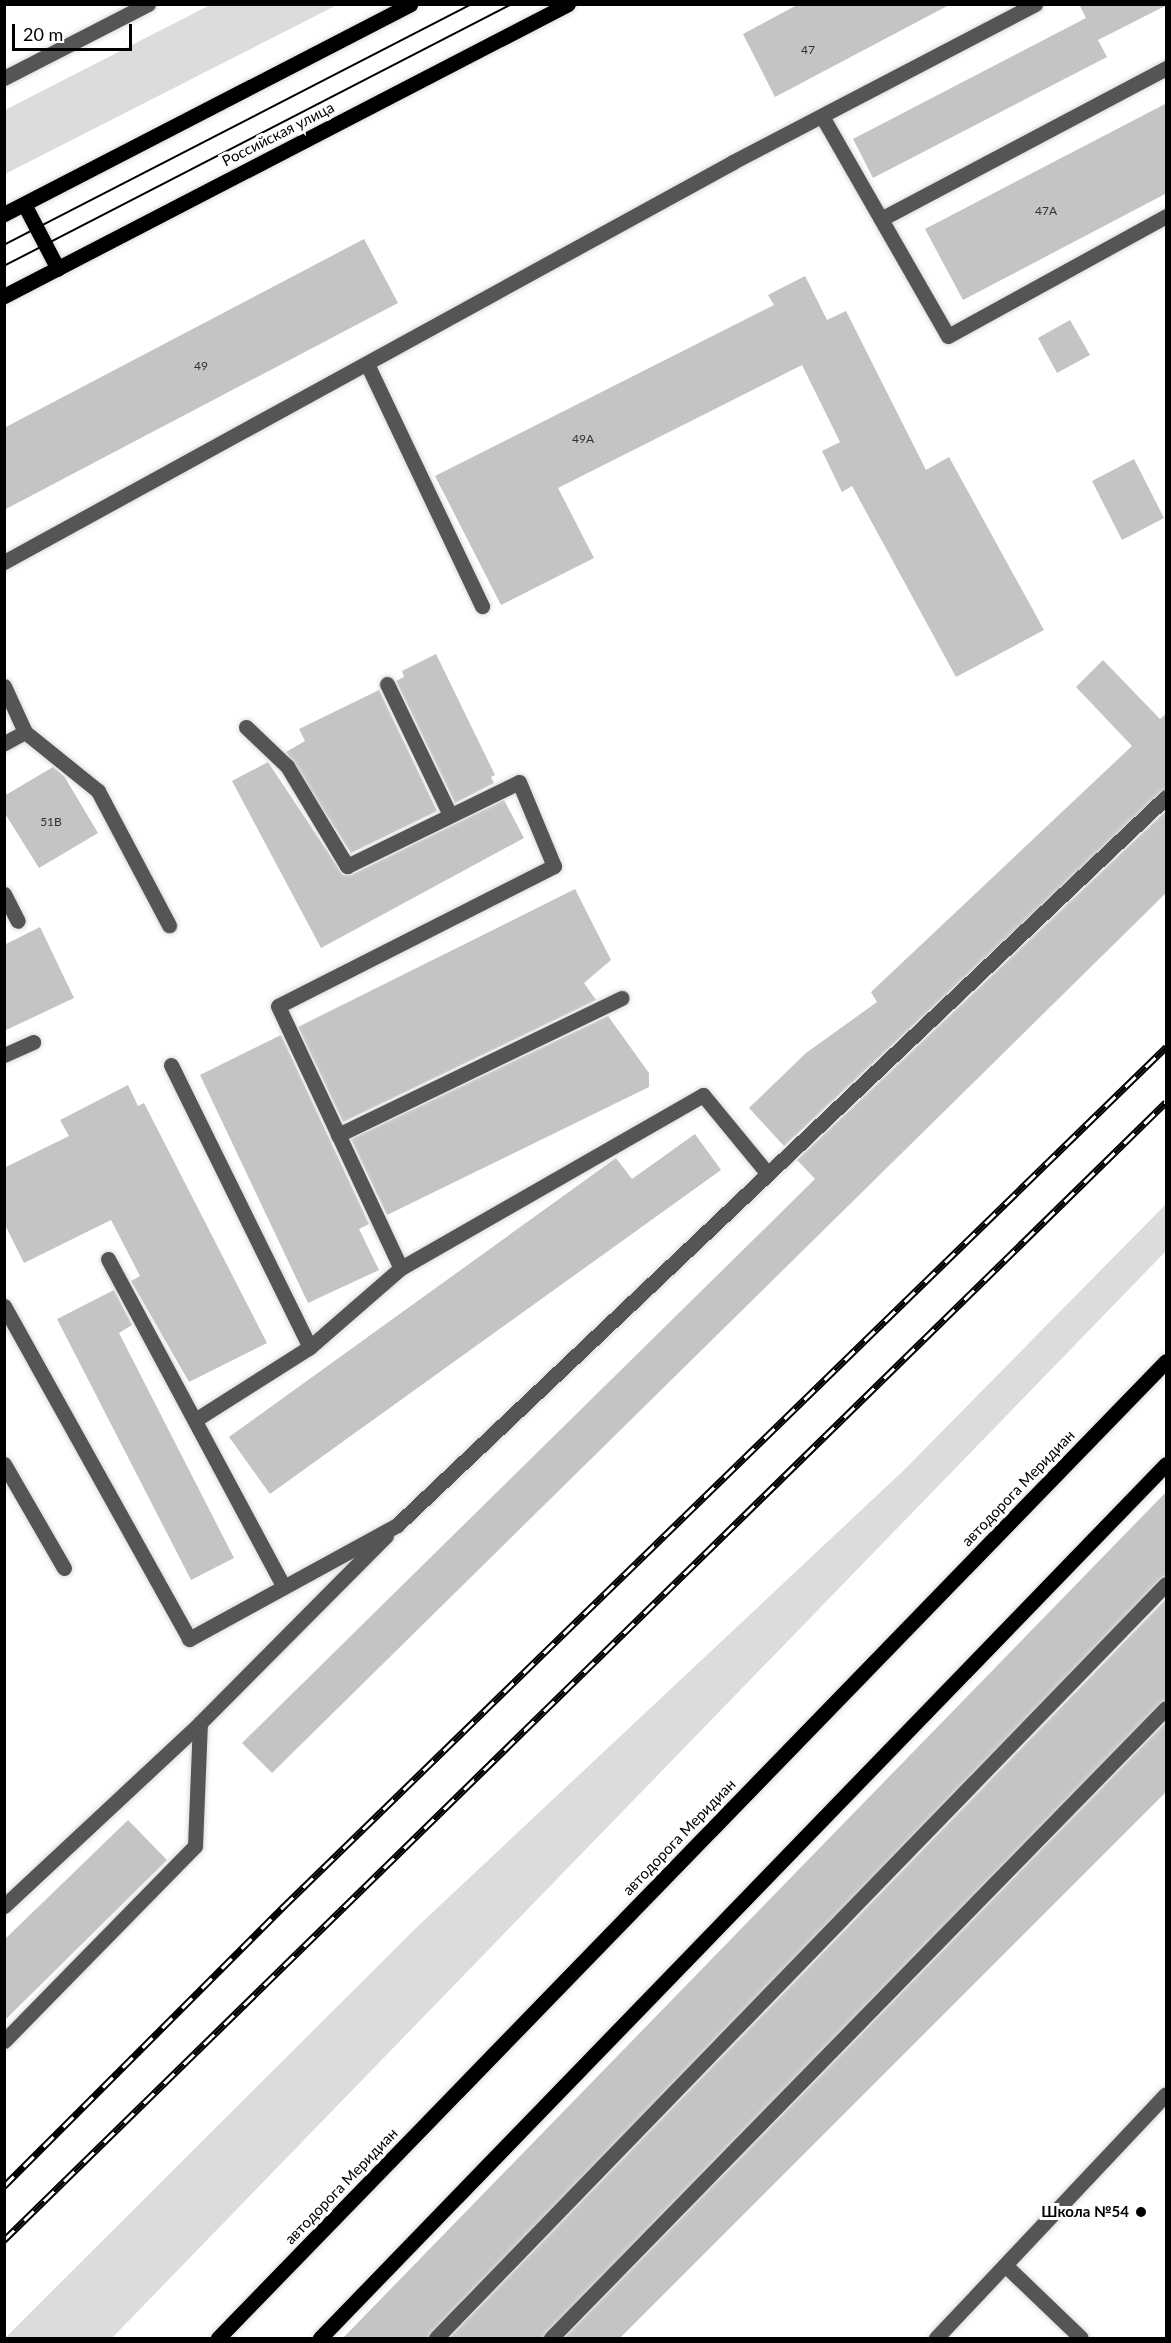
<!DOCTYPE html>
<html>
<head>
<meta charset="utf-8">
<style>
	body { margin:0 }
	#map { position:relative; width:1171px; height:2343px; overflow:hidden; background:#fff; font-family:Lato,sans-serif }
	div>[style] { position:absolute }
	.green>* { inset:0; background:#dcdcdc }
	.building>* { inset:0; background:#c4c4c4 }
	.roads { filter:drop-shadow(0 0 2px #dbdbdb) drop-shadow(0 0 2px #dbdbdb) }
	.minor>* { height:15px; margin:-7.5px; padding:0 7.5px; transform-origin:7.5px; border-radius:7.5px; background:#555 }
	.major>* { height:15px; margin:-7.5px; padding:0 7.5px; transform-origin:7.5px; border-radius:7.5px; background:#000 }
	.tram>* { height:1.5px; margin:-0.75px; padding:0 0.75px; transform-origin:0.75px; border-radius:0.75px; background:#000 }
	.rail>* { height:7px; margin-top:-3.5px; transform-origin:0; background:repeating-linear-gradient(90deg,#fff 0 14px,#000 0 28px); box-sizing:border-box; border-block:2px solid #000 }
	.dots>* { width:16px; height:16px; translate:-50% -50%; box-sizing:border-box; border:3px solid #fff; border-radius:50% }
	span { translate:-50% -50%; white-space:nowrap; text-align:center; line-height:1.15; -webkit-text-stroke:6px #fff; paint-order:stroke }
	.number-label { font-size:12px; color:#313131 }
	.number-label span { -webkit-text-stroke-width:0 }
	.street-label { font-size:15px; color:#000 }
	.poi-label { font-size:15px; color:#000; font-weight:700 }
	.right { translate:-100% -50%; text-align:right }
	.frame { position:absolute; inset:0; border:6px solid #000; pointer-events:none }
	.scale { position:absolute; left:12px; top:24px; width:120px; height:27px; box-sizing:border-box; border:3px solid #000; border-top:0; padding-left:8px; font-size:18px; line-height:21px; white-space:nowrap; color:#000; -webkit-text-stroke:4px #fff; paint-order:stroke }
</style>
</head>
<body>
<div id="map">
	<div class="green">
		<div style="clip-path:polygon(212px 4px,337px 5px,5px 174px,5px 110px)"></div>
		<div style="clip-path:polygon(1166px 1204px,1166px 1251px,112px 2338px,5px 2338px,417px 1927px,904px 1470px)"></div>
	</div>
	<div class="building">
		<div style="clip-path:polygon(799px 4px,951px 4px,775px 97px,743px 34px)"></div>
		<div style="clip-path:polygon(1079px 4px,1167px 5px,1098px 40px,1107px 57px,873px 178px,853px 139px,1086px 18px)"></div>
		<div style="clip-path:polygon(1167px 103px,1167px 193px,963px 300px,925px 229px)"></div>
		<div style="clip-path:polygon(364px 239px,398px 303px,4px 510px,4px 428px)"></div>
		<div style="clip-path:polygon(805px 276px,827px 320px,846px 311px,926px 470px,949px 457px,1044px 630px,956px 677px,852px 486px,842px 492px,822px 451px,840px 442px,802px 365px,558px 488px,594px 558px,501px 605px,435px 476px,774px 305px,768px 295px)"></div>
		<div style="clip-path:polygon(1070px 320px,1090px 355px,1057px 373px,1038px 338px)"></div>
		<div style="clip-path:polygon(1134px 459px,1164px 518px,1122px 540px,1092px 481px)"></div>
		<div style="clip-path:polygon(436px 654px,495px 775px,491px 777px,494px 783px,455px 803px,396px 681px,404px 677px,402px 671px)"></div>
		<div style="clip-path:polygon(1103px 660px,1160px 719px,1167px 713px,1167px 788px,784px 1146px,749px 1108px,806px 1053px,877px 1002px,871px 992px,1132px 746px,1076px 687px)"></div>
		<div style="clip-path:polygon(379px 690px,437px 811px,351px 853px,286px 752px,305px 741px,299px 729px)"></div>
		<div style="clip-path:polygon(268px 762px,343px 875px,351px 875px,504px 800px,524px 838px,321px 948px,232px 781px)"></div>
		<div style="clip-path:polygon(53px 767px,64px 776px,98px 833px,39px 868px,4px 812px,4px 796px)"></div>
		<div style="clip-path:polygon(1167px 810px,1167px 892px,272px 1773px,242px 1743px,815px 1179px,797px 1160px)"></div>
		<div style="clip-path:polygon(575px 889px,611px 960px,584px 983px,596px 1000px,343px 1122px,298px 1027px)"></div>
		<div style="clip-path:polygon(40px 927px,74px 998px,4px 1031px,4px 945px)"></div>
		<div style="clip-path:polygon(608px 1016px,649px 1073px,649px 1087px,387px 1215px,351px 1139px)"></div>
		<div style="clip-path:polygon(281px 1035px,369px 1224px,359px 1229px,379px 1270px,308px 1303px,200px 1075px)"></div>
		<div style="clip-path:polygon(128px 1085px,138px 1106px,144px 1103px,267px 1343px,189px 1382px,131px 1281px,140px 1276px,111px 1220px,24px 1263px,4px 1223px,4px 1168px,69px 1136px,60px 1120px)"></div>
		<div style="clip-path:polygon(695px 1134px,721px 1170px,270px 1494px,229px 1437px,616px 1158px,632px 1179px)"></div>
		<div style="clip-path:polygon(114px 1290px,132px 1325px,119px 1333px,234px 1558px,191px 1580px,57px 1319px)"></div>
		<div style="clip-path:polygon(1167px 1491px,1167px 1574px,427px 2338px,343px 2338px)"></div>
		<div style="clip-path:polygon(1167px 1598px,1167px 1698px,542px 2338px,449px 2338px)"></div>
		<div style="clip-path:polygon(1167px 1721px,1167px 1791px,620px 2338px,564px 2338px)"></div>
		<div style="clip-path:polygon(128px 1820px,167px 1860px,4px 2021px,4px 1940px)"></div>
	</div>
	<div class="roads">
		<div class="minor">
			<div style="left:4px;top:78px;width:162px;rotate:-27.2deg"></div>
			<div style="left:823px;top:118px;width:251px;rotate:60.2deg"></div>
			<div style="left:948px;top:336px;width:249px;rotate:-28.8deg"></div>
			<div style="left:881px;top:219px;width:323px;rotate:-27.9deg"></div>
			<div style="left:368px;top:366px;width:266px;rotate:64.6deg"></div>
			<div style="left:4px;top:562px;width:832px;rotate:-28.75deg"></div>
			<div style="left:733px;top:162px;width:341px;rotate:-27.6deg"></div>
			<div style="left:387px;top:684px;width:143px;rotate:64.3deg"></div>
			<div style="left:4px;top:686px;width:51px;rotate:65.5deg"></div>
			<div style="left:25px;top:732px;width:24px;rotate:152deg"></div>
			<div style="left:246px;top:727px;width:57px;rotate:43.6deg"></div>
			<div style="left:287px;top:766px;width:117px;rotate:59deg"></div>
			<div style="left:347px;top:866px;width:191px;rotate:-26deg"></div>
			<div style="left:519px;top:782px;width:91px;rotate:67.4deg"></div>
			<div style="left:554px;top:866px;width:309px;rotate:153.1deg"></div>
			<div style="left:278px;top:1006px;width:289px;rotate:64.9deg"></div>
			<div style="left:25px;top:732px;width:94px;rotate:38.9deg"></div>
			<div style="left:98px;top:791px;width:152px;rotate:62.1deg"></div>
			<div style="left:4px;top:894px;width:30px;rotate:63deg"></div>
			<div style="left:4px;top:1055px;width:32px;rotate:-24deg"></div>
			<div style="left:171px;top:1065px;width:314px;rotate:63.8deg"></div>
			<div style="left:338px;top:1135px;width:315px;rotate:-25.8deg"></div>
			<div style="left:108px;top:1259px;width:370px;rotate:61.8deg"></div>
			<div style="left:4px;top:1306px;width:381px;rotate:60.9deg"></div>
			<div style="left:189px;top:1639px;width:237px;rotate:-28.7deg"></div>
			<div style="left:397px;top:1525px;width:1059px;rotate:-43.43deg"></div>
			<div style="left:195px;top:1420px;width:136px;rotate:-32.4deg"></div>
			<div style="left:310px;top:1347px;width:121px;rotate:-41deg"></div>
			<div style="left:401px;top:1268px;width:348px;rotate:-29.8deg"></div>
			<div style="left:703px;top:1095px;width:102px;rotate:50.6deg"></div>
			<div style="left:4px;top:1464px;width:120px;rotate:60deg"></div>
			<div style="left:4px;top:1906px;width:268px;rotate:-43deg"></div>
			<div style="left:4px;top:2041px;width:273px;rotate:-45.6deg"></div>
			<div style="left:195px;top:1846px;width:123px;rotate:-87.7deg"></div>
			<div style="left:200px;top:1723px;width:264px;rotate:-45.2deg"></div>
			<div style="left:1005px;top:2265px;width:105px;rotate:43.8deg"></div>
			<div style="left:436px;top:2338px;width:1049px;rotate:-45.93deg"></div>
			<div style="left:551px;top:2338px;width:880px;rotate:-45.69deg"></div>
			<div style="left:936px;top:2338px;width:335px;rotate:-46.7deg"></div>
		</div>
		<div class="major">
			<div style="left:24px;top:204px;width:73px;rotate:62.4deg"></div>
			<div style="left:4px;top:214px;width:457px;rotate:-27.3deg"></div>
			<div style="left:4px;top:296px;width:635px;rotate:-27.37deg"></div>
			<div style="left:218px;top:2338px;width:1361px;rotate:-45.86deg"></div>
			<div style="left:320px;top:2338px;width:1216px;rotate:-45.93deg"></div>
		</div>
	</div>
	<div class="tram">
		<div style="left:4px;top:245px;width:526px;rotate:-27.25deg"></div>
		<div style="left:4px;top:266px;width:572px;rotate:-27.28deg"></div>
	</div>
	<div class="rail">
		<div style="left:4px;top:2186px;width:395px;rotate:-45deg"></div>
		<div style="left:283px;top:1907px;width:1233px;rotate:-44.24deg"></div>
		<div style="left:4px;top:2240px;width:1626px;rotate:-44.4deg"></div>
	</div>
	<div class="dots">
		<div style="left:1141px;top:2212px;background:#000"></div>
	</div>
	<div class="number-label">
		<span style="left:808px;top:50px">47</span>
		<span style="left:1046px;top:211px">47А</span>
		<span style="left:201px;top:366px">49</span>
		<span style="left:583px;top:439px">49А</span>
		<span style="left:51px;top:822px">51В</span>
	</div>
	<div class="street-label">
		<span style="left:278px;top:134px;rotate:-27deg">Российская улица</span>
		<span style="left:1018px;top:1488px;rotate:-46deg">автодорога Меридиан</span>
		<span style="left:679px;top:1837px;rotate:-46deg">автодорога Меридиан</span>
		<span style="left:341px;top:2186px;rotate:-46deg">автодорога Меридиан</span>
	</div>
	<div class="poi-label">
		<span class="right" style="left:1129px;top:2212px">Школа №54</span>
	</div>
	<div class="frame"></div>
	<div class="scale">20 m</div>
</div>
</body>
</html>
